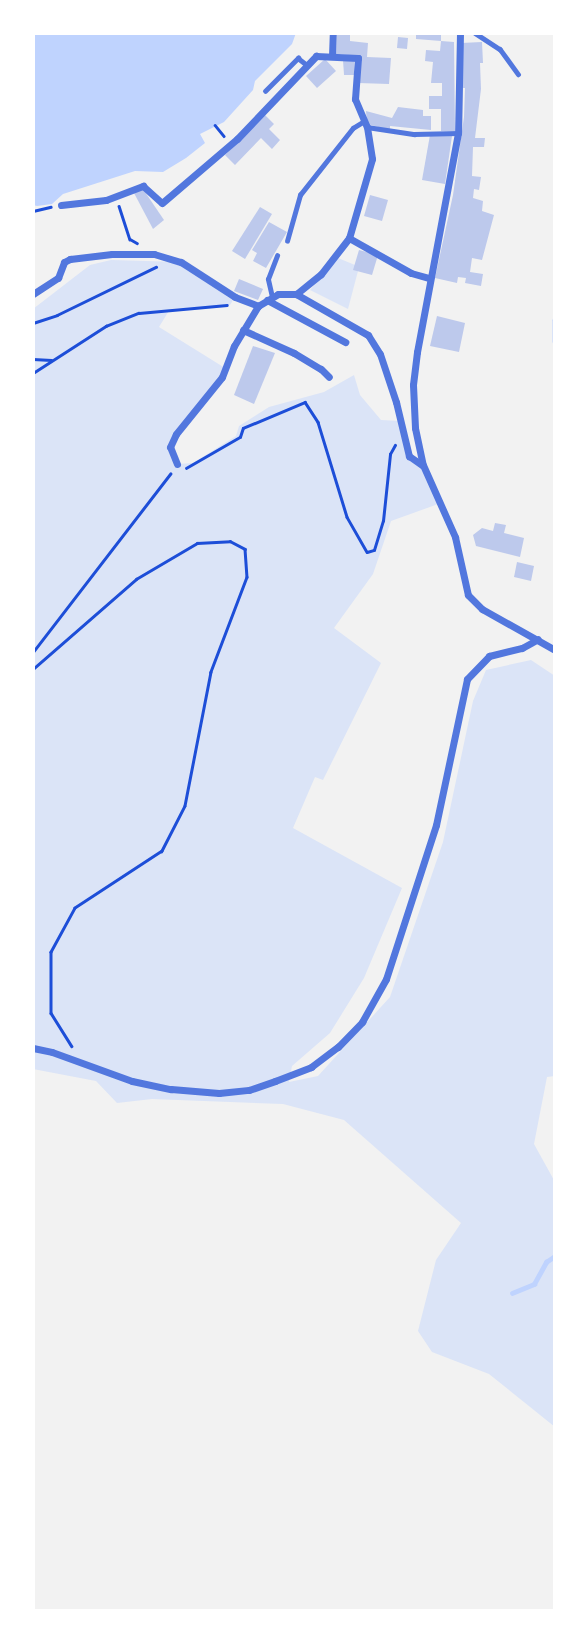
<!DOCTYPE html>
<html>
<head>
<meta charset="utf-8">
<style>
	body { margin:0 }
	#map { position:relative; width:588px; height:1644px; overflow:hidden; background:#f2f2f2; font-family:"Asap Condensed",sans-serif }
	div>[style] { position:absolute }
	.green>* { inset:0; background:#dbe4f7 }
	.water>* { inset:0; background:#bfd3fe }
	.stream>* { height:4.5px; margin:-2.25px; padding:0 2.25px; transform-origin:2.25px; border-radius:2.25px; background:#bfd3fe }
	.building>* { inset:0; background:#bdc9ec }
	.path>* { height:2.5px; margin:-1.25px; padding:0 1.25px; transform-origin:1.25px; border-radius:1.25px; background:#1d4ed8 }
	.service>* { height:4.5px; margin:-2.25px; padding:0 2.25px; transform-origin:2.25px; border-radius:2.25px; background:#5277de }
	.minor>* { height:7px; margin:-3.5px; padding:0 3.5px; transform-origin:3.5px; border-radius:3.5px; background:#5277de }
	span { translate:-50% -50%; white-space:nowrap; text-align:center; line-height:1.15; -webkit-text-stroke:5px #fff; paint-order:stroke }
	.frame { position:absolute; inset:0; border:35px solid #fff; pointer-events:none }
</style>
</head>
<body>
<div id="map">
	<div class="green">
		<div style="clip-path:polygon(338px 258px,355px 265px,358px 271px,348px 309px,310px 290px)"></div>
		<div style="clip-path:polygon(111px 260px,181px 262px,235px 297px,230px 305px,170px 309px,159px 327px,225px 368px,170px 447px,177px 464px,193px 463px,236px 436px,239px 426px,269px 407px,324px 392px,354px 375px,360px 395px,381px 420px,400px 421px,409px 456px,423px 465px,441px 503px,391px 521px,373px 574px,334px 628px,381px 663px,323px 780px,315px 777px,293px 828px,402px 888px,364px 978px,330px 1033px,292px 1066px,289px 1082px,318px 1076px,390px 997px,443px 842px,473px 701px,486px 670px,531px 660px,555px 676px,555px 1076px,547px 1077px,534px 1144px,555px 1182px,555px 1427px,489px 1374px,432px 1352px,418px 1331px,436px 1260px,461px 1223px,344px 1120px,283px 1104px,152px 1099px,117px 1103px,96px 1081px,33px 1069px,33px 309px,90px 265px)"></div>
	</div>
	<div class="water">
		<div style="clip-path:polygon(33px 33px,296px 33px,292px 44px,255px 81px,253px 90px,224px 122px,200px 134px,205px 143px,186px 158px,163px 172px,135px 171px,63px 194px,52px 204px,37px 206px,33px 205px)"></div>
	</div>
	<div class="stream">
		<div style="left:555px;top:320px;width:21px;rotate:90deg"></div>
		<div style="left:512px;top:1293px;width:24px;rotate:-22deg"></div>
		<div style="left:534px;top:1284px;width:25px;rotate:-61deg"></div>
		<div style="left:546px;top:1262px;width:11px;rotate:-34deg"></div>
	</div>
	<div class="building">
		<div style="clip-path:polygon(337px 33px,350px 33px,350px 41px,368px 43px,367px 57px,391px 58px,389px 84px,358px 83px,361px 56px,336px 54px)"></div>
		<div style="clip-path:polygon(416px 33px,441px 33px,441px 41px,416px 39px)"></div>
		<div style="clip-path:polygon(398px 37px,408px 38px,407px 49px,397px 48px)"></div>
		<div style="clip-path:polygon(441px 41px,454px 42px,455px 131px,441px 131px,441px 109px,429px 109px,429px 96px,442px 96px,442px 83px,431px 83px,433px 62px,425px 61px,426px 50px,440px 51px)"></div>
		<div style="clip-path:polygon(482px 42px,483px 63px,480px 63px,481px 89px,475px 138px,485px 138px,484px 147px,473px 147px,472px 176px,481px 177px,479px 190px,474px 189px,473px 198px,483px 201px,482px 211px,494px 215px,482px 260px,472px 258px,470px 272px,483px 274px,481px 286px,465px 283px,466px 278px,458px 277px,457px 283px,435px 278px,453px 195px,464px 117px,465px 88px,463px 88px,461px 43px)"></div>
		<div style="clip-path:polygon(325px 59px,336px 71px,317px 88px,306px 76px)"></div>
		<div style="clip-path:polygon(343px 60px,354px 60px,354px 75px,344px 75px)"></div>
		<div style="clip-path:polygon(398px 107px,423px 110px,423px 116px,431px 116px,431px 130px,390px 126px,390px 130px,367px 124px,366px 111px,392px 118px)"></div>
		<div style="clip-path:polygon(265px 115px,274px 124px,269px 129px,280px 140px,272px 149px,261px 138px,235px 165px,225px 155px)"></div>
		<div style="clip-path:polygon(430px 135px,452px 136px,445px 184px,422px 180px)"></div>
		<div style="clip-path:polygon(143px 189px,164px 220px,153px 229px,134px 193px)"></div>
		<div style="clip-path:polygon(370px 195px,388px 200px,382px 221px,364px 216px)"></div>
		<div style="clip-path:polygon(260px 207px,272px 214px,245px 259px,232px 251px)"></div>
		<div style="clip-path:polygon(269px 222px,287px 232px,266px 268px,253px 261px,257px 253px,252px 250px)"></div>
		<div style="clip-path:polygon(359px 250px,378px 255px,372px 275px,353px 270px)"></div>
		<div style="clip-path:polygon(239px 279px,263px 289px,258px 300px,234px 291px)"></div>
		<div style="clip-path:polygon(437px 316px,465px 323px,459px 352px,430px 346px)"></div>
		<div style="clip-path:polygon(253px 346px,275px 353px,254px 404px,234px 395px)"></div>
		<div style="clip-path:polygon(495px 523px,506px 525px,504px 533px,524px 538px,520px 557px,476px 546px,473px 535px,482px 528px,493px 531px)"></div>
		<div style="clip-path:polygon(517px 562px,534px 566px,531px 581px,514px 577px)"></div>
	</div>
	<div class="path">
		<div style="left:215px;top:125px;width:14px;rotate:51deg"></div>
		<div style="left:119px;top:206px;width:35px;rotate:72deg"></div>
		<div style="left:130px;top:239px;width:8px;rotate:30deg"></div>
		<div style="left:33px;top:211px;width:18px;rotate:-13deg"></div>
		<div style="left:33px;top:323px;width:25px;rotate:-18deg"></div>
		<div style="left:57px;top:315px;width:110px;rotate:-25.9deg"></div>
		<div style="left:33px;top:359px;width:18px;rotate:3deg"></div>
		<div style="left:33px;top:373px;width:87px;rotate:-32.8deg"></div>
		<div style="left:106px;top:326px;width:35px;rotate:-22deg"></div>
		<div style="left:139px;top:313px;width:88px;rotate:-5.2deg"></div>
		<div style="left:186px;top:468px;width:62px;rotate:-29.9deg"></div>
		<div style="left:240px;top:437px;width:9px;rotate:-72deg"></div>
		<div style="left:243px;top:428px;width:67px;rotate:-22.8deg"></div>
		<div style="left:305px;top:402px;width:24px;rotate:57deg"></div>
		<div style="left:318px;top:422px;width:99px;rotate:73deg"></div>
		<div style="left:347px;top:517px;width:40px;rotate:60.3deg"></div>
		<div style="left:367px;top:552px;width:7px;rotate:-16deg"></div>
		<div style="left:374px;top:550px;width:30px;rotate:-73deg"></div>
		<div style="left:383px;top:521px;width:67px;rotate:-84deg"></div>
		<div style="left:390px;top:454px;width:10px;rotate:-61deg"></div>
		<div style="left:33px;top:652px;width:225px;rotate:-52.4deg"></div>
		<div style="left:33px;top:669px;width:137px;rotate:-41.1deg"></div>
		<div style="left:136px;top:579px;width:71px;rotate:-30.5deg"></div>
		<div style="left:197px;top:543px;width:33px;rotate:-3deg"></div>
		<div style="left:230px;top:541px;width:17px;rotate:28deg"></div>
		<div style="left:245px;top:549px;width:28px;rotate:86deg"></div>
		<div style="left:247px;top:577px;width:102px;rotate:110.8deg"></div>
		<div style="left:211px;top:672px;width:136px;rotate:101deg"></div>
		<div style="left:185px;top:806px;width:51px;rotate:117.1deg"></div>
		<div style="left:162px;top:851px;width:104px;rotate:146.8deg"></div>
		<div style="left:75px;top:908px;width:50px;rotate:118.6deg"></div>
		<div style="left:51px;top:952px;width:61px;rotate:90deg"></div>
		<div style="left:51px;top:1013px;width:39px;rotate:58deg"></div>
	</div>
	<div class="service">
		<div style="left:475px;top:33px;width:30px;rotate:33deg"></div>
		<div style="left:500px;top:49px;width:31px;rotate:54deg"></div>
		<div style="left:265px;top:91px;width:47px;rotate:-45deg"></div>
		<div style="left:298px;top:58px;width:11px;rotate:38deg"></div>
		<div style="left:367px;top:127px;width:48px;rotate:8.5deg"></div>
		<div style="left:414px;top:134px;width:44px;rotate:-1.3deg"></div>
		<div style="left:287px;top:241px;width:48px;rotate:-74.2deg"></div>
		<div style="left:300px;top:195px;width:85px;rotate:-51.7deg"></div>
		<div style="left:353px;top:128px;width:13px;rotate:-32deg"></div>
		<div style="left:272px;top:297px;width:18px;rotate:-103deg"></div>
		<div style="left:268px;top:279px;width:25px;rotate:-69deg"></div>
	</div>
	<div class="minor">
		<div style="left:460px;top:33px;width:100px;rotate:91.1deg"></div>
		<div style="left:458px;top:133px;width:223px;rotate:100.6deg"></div>
		<div style="left:417px;top:352px;width:33px;rotate:97deg"></div>
		<div style="left:413px;top:385px;width:43px;rotate:87.3deg"></div>
		<div style="left:415px;top:428px;width:38px;rotate:78deg"></div>
		<div style="left:423px;top:465px;width:79px;rotate:66deg"></div>
		<div style="left:455px;top:537px;width:59px;rotate:77.4deg"></div>
		<div style="left:468px;top:595px;width:20px;rotate:45deg"></div>
		<div style="left:482px;top:609px;width:84px;rotate:29.3deg"></div>
		<div style="left:332px;top:56px;width:23px;rotate:-88deg"></div>
		<div style="left:61px;top:205px;width:45px;rotate:-6.3deg"></div>
		<div style="left:106px;top:200px;width:40px;rotate:-21deg"></div>
		<div style="left:143px;top:186px;width:25px;rotate:42deg"></div>
		<div style="left:162px;top:203px;width:99px;rotate:-40.5deg"></div>
		<div style="left:237px;top:139px;width:115px;rotate:-46.4deg"></div>
		<div style="left:316px;top:56px;width:42px;rotate:2.7deg"></div>
		<div style="left:358px;top:58px;width:41px;rotate:94.2deg"></div>
		<div style="left:355px;top:99px;width:30px;rotate:67deg"></div>
		<div style="left:367px;top:127px;width:32px;rotate:81deg"></div>
		<div style="left:372px;top:159px;width:82px;rotate:106.2deg"></div>
		<div style="left:349px;top:238px;width:46px;rotate:127.9deg"></div>
		<div style="left:321px;top:274px;width:32px;rotate:141deg"></div>
		<div style="left:349px;top:238px;width:71px;rotate:29.4deg"></div>
		<div style="left:411px;top:273px;width:19px;rotate:16deg"></div>
		<div style="left:33px;top:294px;width:30px;rotate:-33deg"></div>
		<div style="left:58px;top:278px;width:17px;rotate:-69deg"></div>
		<div style="left:64px;top:262px;width:7px;rotate:-27deg"></div>
		<div style="left:70px;top:259px;width:42px;rotate:-6.8deg"></div>
		<div style="left:112px;top:254px;width:42px"></div>
		<div style="left:154px;top:254px;width:28px;rotate:17deg"></div>
		<div style="left:181px;top:262px;width:64px;rotate:32.9deg"></div>
		<div style="left:235px;top:297px;width:25px;rotate:21deg"></div>
		<div style="left:267px;top:300px;width:89px;rotate:28.3deg"></div>
		<div style="left:243px;top:330px;width:56px;rotate:24.3deg"></div>
		<div style="left:294px;top:353px;width:31px;rotate:31deg"></div>
		<div style="left:321px;top:369px;width:11px;rotate:45deg"></div>
		<div style="left:177px;top:464px;width:18px;rotate:-112deg"></div>
		<div style="left:170px;top:447px;width:14px;rotate:-65deg"></div>
		<div style="left:176px;top:434px;width:73px;rotate:-51.1deg"></div>
		<div style="left:222px;top:377px;width:33px;rotate:-69deg"></div>
		<div style="left:234px;top:346px;width:47px;rotate:-59deg"></div>
		<div style="left:258px;top:306px;width:23px;rotate:-31deg"></div>
		<div style="left:278px;top:294px;width:18px"></div>
		<div style="left:296px;top:294px;width:83px;rotate:29.7deg"></div>
		<div style="left:368px;top:335px;width:22px;rotate:58deg"></div>
		<div style="left:380px;top:354px;width:51px;rotate:71.6deg"></div>
		<div style="left:396px;top:402px;width:56px;rotate:76.5deg"></div>
		<div style="left:409px;top:456px;width:16px;rotate:35deg"></div>
		<div style="left:33px;top:1048px;width:19px;rotate:12deg"></div>
		<div style="left:52px;top:1052px;width:85px;rotate:19.9deg"></div>
		<div style="left:132px;top:1081px;width:40px;rotate:12deg"></div>
		<div style="left:171px;top:1089px;width:48px;rotate:4.8deg"></div>
		<div style="left:219px;top:1093px;width:30px;rotate:-6deg"></div>
		<div style="left:249px;top:1090px;width:28px;rotate:-19deg"></div>
		<div style="left:275px;top:1081px;width:39px;rotate:-21deg"></div>
		<div style="left:311px;top:1067px;width:34px;rotate:-37deg"></div>
		<div style="left:338px;top:1047px;width:35px;rotate:-46deg"></div>
		<div style="left:362px;top:1022px;width:49px;rotate:-60.8deg"></div>
		<div style="left:386px;top:979px;width:162px;rotate:-72deg"></div>
		<div style="left:436px;top:825px;width:149px;rotate:-78deg"></div>
		<div style="left:467px;top:679px;width:32px;rotate:-46deg"></div>
		<div style="left:489px;top:656px;width:34px;rotate:-14deg"></div>
		<div style="left:522px;top:648px;width:18px;rotate:-29deg"></div>
	</div>
	<div class="frame"></div>
</div>
</body>
</html>
